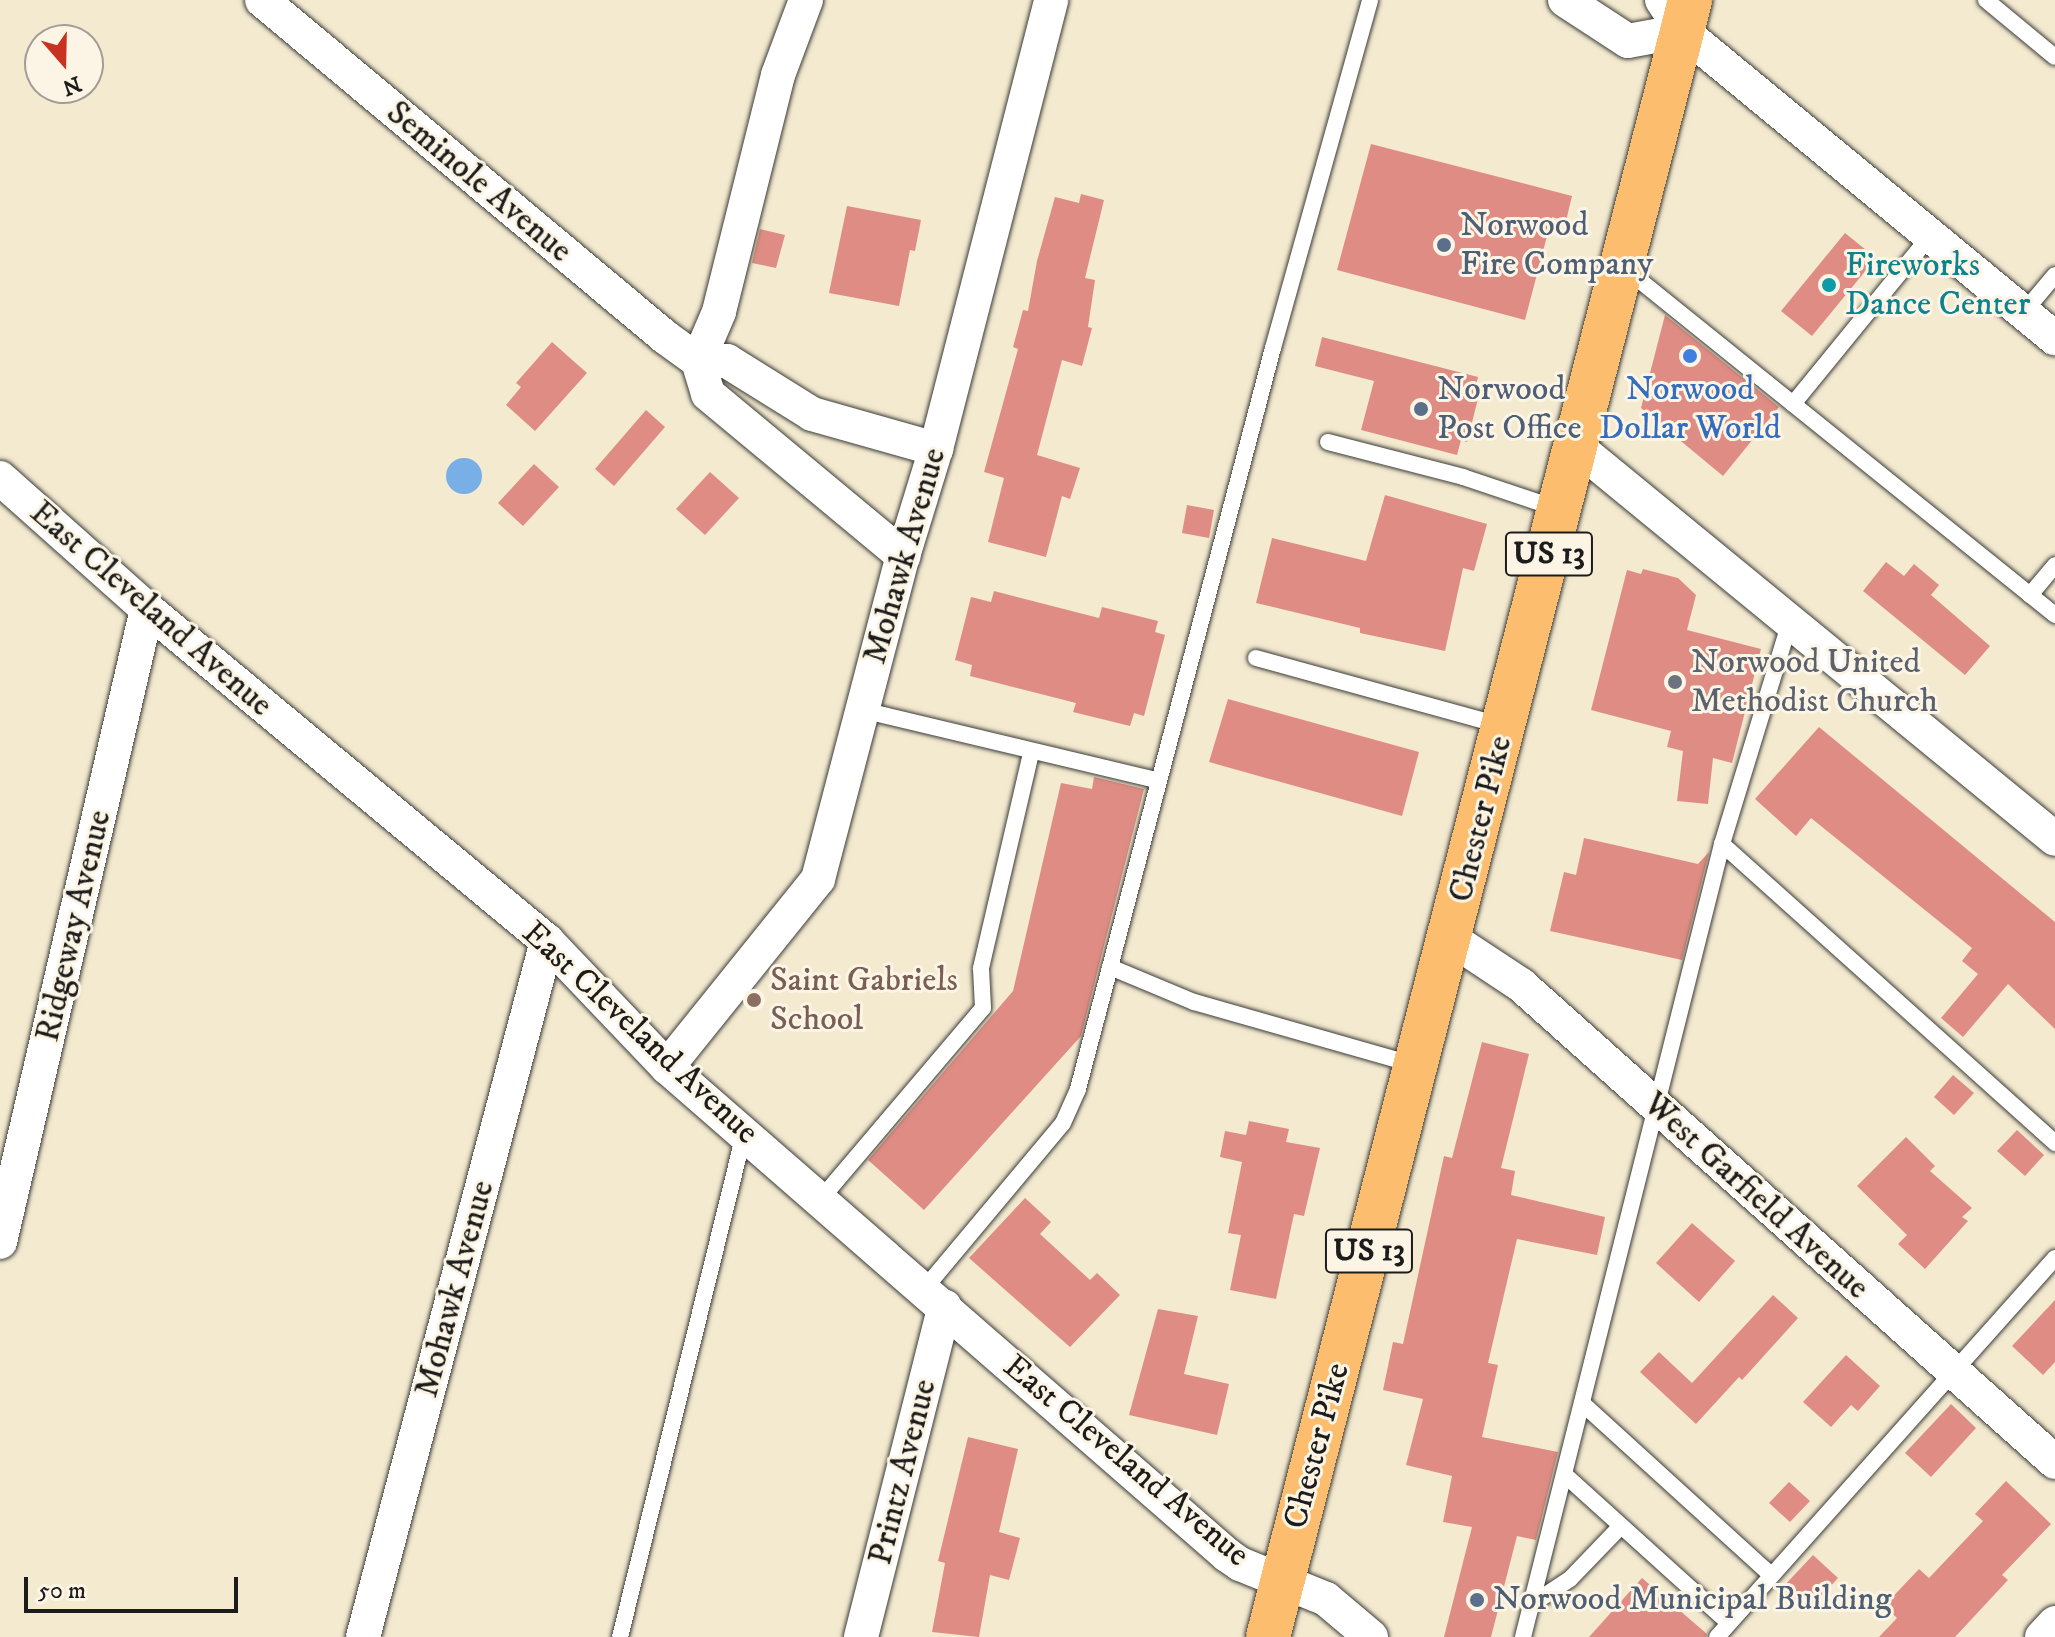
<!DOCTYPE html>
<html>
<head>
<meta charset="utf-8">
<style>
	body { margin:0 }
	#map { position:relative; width:2055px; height:1637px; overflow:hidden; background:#f3ead0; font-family:"IM FELL DW Pica",serif }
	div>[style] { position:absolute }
	.water>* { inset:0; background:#78afe7 }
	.round { border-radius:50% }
	.building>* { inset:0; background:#df8d84 }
	.roads { filter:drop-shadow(0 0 2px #3c3b37) drop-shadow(0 0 2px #3c3b37) }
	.lane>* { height:16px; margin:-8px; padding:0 8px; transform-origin:8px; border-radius:8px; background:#fff }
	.street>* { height:34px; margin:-17px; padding:0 17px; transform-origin:17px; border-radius:17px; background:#fff }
	.primary>* { height:44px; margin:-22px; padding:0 22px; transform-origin:22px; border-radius:22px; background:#fcbd6f }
	.dots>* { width:22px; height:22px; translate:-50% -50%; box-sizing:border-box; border:4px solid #fcf5e5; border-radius:50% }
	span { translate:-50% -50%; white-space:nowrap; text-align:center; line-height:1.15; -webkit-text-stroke:6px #fcf5e5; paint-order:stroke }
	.shield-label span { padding:2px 6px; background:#fcf5e5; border:2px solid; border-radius:6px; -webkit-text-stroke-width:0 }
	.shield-label { font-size:32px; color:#1c1c1c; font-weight:700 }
	.street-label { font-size:34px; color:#1c1c1c }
	.service-label { font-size:34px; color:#4e5e75 }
	.left { translate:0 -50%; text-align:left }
	.culture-label { font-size:34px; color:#0d838f }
	.shop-label { font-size:34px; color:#366cbe }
	.worship-label { font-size:34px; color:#5b616d }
	.education-label { font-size:34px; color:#785e54 }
	.north { position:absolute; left:24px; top:24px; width:80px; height:80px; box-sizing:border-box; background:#fcf5e5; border:2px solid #a29e95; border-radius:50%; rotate:160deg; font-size:22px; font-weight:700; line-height:32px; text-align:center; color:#1c1c1c }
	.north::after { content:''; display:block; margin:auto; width:28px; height:36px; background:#c8321e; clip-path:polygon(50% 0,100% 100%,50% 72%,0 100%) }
	.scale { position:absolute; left:24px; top:1577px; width:214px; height:36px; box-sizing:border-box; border:4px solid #1c1c1c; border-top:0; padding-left:10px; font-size:24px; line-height:28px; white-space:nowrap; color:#1c1c1c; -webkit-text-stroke:6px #fcf5e5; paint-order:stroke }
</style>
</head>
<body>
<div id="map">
	<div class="water">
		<div class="round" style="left:446px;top:458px;width:36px;height:36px"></div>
	</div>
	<div class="building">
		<div style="clip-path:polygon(1371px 144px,1572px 196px,1566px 221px,1552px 217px,1525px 320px,1337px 270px)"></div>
		<div style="clip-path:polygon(1081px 194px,1104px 200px,1085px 278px,1095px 280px,1088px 327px,1092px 328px,1082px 366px,1062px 360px,1037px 455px,1080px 468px,1070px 499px,1062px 496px,1046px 557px,988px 542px,1004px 478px,984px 472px,1018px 349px,1013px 347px,1023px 310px,1028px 311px,1037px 261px,1055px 197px,1079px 203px)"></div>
		<div style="clip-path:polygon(847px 206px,921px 220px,915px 251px,910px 250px,899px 306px,829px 293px)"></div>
		<div style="clip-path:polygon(760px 229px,785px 235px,776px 268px,752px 263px)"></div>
		<div style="clip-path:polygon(1845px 233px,1876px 258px,1812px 336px,1781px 311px)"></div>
		<div style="clip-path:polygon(1665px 315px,1779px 407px,1723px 476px,1641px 408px)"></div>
		<div style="clip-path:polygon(1322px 337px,1478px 377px,1476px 385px,1481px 387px,1467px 442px,1461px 440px,1457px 455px,1361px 430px,1374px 381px,1315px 366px)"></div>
		<div style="clip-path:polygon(552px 342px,587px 373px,535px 431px,506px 405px,521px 387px,516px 383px)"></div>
		<div style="clip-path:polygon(646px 410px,665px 427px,614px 486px,595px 469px)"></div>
		<div style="clip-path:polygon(534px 464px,559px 487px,523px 526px,498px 503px)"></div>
		<div style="clip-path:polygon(710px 472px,739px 498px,705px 535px,676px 509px)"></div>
		<div style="clip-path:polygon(1385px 495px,1487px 524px,1474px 571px,1463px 568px,1445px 651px,1360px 633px,1360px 628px,1256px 603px,1272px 538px,1366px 561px)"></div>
		<div style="clip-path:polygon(1187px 505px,1214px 510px,1209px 538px,1182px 533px)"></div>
		<div style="clip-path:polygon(1886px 562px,1904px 576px,1914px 564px,1939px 585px,1931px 595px,1990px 646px,1965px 675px,1863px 591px)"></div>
		<div style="clip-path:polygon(1643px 569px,1678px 578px,1696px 595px,1687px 630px,1761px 649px,1732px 763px,1713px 758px,1708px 804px,1677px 801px,1683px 751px,1667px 747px,1671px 731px,1591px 710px,1627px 570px,1641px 574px)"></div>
		<div style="clip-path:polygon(994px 591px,1099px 618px,1102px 607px,1158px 621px,1155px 632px,1165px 635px,1144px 716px,1134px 713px,1130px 726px,1073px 712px,1076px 703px,970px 676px,972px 665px,955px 660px,971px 597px,991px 602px)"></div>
		<div style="clip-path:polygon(1228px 699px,1419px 752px,1402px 816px,1209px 762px)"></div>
		<div style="clip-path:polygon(1819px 727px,2055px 922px,2055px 1029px,2008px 984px,1963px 1037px,1941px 1018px,1978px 974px,1962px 961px,1972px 948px,1811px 818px,1796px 836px,1755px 799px)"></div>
		<div style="clip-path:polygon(1094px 777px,1144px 789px,1081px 1036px,924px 1210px,868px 1160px,1013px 991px,1061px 783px,1092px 789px)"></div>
		<div style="clip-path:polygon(1584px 838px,1698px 864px,1709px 852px,1682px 960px,1550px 931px,1564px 872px,1576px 875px)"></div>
		<div style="clip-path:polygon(1482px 1042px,1529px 1054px,1501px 1168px,1515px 1171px,1511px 1195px,1605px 1217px,1597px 1255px,1517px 1239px,1488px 1363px,1498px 1365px,1482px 1437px,1558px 1452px,1536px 1540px,1517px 1536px,1491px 1637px,1444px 1637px,1472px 1527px,1443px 1522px,1452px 1476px,1406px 1465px,1423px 1399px,1383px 1390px,1393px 1342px,1403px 1344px,1444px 1156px,1452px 1158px)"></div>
		<div style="clip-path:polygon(1953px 1075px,1974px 1093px,1954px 1115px,1934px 1097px)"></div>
		<div style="clip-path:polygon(1249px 1121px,1289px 1129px,1286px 1142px,1320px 1148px,1304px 1216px,1294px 1214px,1276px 1299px,1230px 1290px,1241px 1235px,1228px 1233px,1242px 1162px,1220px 1157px,1225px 1131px,1246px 1135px)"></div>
		<div style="clip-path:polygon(2017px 1130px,2044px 1155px,2025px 1176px,1997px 1151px)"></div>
		<div style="clip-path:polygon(1906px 1137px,1935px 1166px,1930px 1171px,1972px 1208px,1962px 1217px,1968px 1221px,1925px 1269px,1898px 1244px,1907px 1235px,1857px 1186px)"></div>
		<div style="clip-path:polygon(1025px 1198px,1051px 1222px,1040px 1234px,1090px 1280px,1097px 1273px,1120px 1295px,1070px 1347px,969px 1258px)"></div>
		<div style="clip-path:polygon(1692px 1223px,1735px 1261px,1699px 1302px,1656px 1263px)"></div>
		<div style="clip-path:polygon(1773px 1295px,1798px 1318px,1742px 1380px,1739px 1377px,1696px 1424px,1640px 1372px,1659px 1352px,1692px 1383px)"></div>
		<div style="clip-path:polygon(2055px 1300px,2055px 1362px,2043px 1375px,2012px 1346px)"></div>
		<div style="clip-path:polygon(1158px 1309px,1198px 1316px,1184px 1374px,1229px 1384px,1217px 1435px,1129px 1415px)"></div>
		<div style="clip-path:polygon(1846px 1355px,1880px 1386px,1858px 1411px,1851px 1405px,1831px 1427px,1803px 1402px)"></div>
		<div style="clip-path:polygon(1951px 1404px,1976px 1428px,1931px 1477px,1905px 1453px)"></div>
		<div style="clip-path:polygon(968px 1437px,1018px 1449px,999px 1532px,1020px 1538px,1009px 1580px,990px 1575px,979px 1637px,932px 1632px,945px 1563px,938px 1561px)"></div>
		<div style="clip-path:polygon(2006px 1481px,2051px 1524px,2002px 1575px,2008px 1580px,1955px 1637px,1879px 1637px,1897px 1618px,1884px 1606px,1919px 1569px,1929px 1578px,1983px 1521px,1975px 1514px)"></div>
		<div style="clip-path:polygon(1789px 1482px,1810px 1501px,1790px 1522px,1769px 1503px)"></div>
		<div style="clip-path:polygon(1813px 1555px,1838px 1578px,1808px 1611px,1782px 1588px)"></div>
		<div style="clip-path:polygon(1642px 1578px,1707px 1634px,1706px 1637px,1589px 1637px)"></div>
	</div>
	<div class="roads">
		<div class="lane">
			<div style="left:1986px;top:0;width:89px;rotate:39.6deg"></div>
			<div style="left:1623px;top:267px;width:555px;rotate:38.85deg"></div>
			<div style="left:2024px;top:312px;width:48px;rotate:-50deg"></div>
			<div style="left:1793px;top:404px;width:218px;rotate:-50.8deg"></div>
			<div style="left:1328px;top:442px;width:139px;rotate:14.5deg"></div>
			<div style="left:1463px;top:477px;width:97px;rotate:18.6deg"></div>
			<div style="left:2030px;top:595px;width:39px;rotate:-50deg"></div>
			<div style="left:1256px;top:658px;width:253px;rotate:15.4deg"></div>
			<div style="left:862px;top:710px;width:305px;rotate:13.4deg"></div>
			<div style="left:1722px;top:844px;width:448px;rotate:41.9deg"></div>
			<div style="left:1110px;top:967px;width:91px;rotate:22.6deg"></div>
			<div style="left:1194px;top:1002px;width:227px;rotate:15.9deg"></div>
			<div style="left:820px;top:1200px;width:252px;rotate:-49.7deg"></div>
			<div style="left:983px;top:1008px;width:40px;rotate:-92.9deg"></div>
			<div style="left:981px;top:968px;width:221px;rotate:-76.9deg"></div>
			<div style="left:925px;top:1288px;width:215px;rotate:-50.1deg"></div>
			<div style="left:1063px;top:1123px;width:37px;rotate:-66deg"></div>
			<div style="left:1078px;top:1089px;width:766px;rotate:-75.26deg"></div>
			<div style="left:1273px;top:348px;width:361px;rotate:-74.4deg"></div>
			<div style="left:1583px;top:1404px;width:254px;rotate:42.3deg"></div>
			<div style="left:1565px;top:1475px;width:221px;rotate:42.1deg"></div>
			<div style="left:1532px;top:1604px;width:45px;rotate:-33.3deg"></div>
			<div style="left:1570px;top:1579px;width:72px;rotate:-46.1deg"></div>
			<div style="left:620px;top:1637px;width:518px;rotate:-76.15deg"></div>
			<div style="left:1523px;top:1637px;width:818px;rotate:-75.91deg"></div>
			<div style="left:1722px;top:844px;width:232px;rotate:-73deg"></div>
			<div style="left:1717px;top:1637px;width:508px;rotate:-48.27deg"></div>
		</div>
		<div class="street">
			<div style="left:262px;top:0;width:525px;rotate:39.9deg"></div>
			<div style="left:665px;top:337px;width:41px;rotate:36deg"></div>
			<div style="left:698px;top:361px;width:29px"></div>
			<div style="left:727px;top:361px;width:100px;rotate:31.9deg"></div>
			<div style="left:812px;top:414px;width:129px;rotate:15.8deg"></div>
			<div style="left:806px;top:0;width:80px;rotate:110.5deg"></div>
			<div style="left:778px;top:75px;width:244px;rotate:104deg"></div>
			<div style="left:719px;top:312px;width:53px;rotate:113.2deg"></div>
			<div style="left:698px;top:361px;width:34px;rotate:73deg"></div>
			<div style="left:708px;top:394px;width:254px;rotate:39.7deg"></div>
			<div style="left:1565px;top:0;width:75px;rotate:33.1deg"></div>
			<div style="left:1628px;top:41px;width:55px;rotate:-10.5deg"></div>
			<div style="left:1662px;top:0;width:37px;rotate:57deg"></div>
			<div style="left:1682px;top:31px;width:483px;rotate:39.5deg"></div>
			<div style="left:1577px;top:447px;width:618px;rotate:39.35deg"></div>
			<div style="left:0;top:478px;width:197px;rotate:41.7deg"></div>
			<div style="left:147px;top:609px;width:520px;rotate:39.69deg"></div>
			<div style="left:547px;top:941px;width:174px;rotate:46.4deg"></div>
			<div style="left:667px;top:1067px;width:743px;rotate:41.07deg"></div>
			<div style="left:1227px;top:1555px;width:16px;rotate:35deg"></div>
			<div style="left:1240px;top:1564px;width:93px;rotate:22.1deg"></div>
			<div style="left:1326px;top:1599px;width:59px;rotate:40.2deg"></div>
			<div style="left:1450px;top:938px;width:85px;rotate:33.5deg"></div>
			<div style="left:1521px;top:985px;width:716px;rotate:41.77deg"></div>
			<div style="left:667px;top:1067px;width:241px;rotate:-51.2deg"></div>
			<div style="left:818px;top:879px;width:334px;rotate:-75.3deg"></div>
			<div style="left:903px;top:556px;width:112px;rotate:-72.9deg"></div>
			<div style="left:936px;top:449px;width:463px;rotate:-75.6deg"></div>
			<div style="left:0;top:1242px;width:650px;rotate:-76.93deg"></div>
			<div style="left:363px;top:1637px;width:720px;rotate:-75.19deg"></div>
			<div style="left:861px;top:1637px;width:341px;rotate:-75.8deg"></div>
			<div style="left:2042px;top:1637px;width:19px;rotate:-47deg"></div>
		</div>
		<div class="primary">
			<div style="left:1268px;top:1637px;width:1691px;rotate:-75.54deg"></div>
		</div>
	</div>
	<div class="dots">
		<div style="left:1444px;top:245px;background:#5c6f8a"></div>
		<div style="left:1829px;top:285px;background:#0f9aa8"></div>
		<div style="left:1690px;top:356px;background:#3f7fe0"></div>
		<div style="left:1421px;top:409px;background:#5c6f8a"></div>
		<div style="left:1675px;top:682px;background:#6b7280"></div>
		<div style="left:754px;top:1000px;background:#8d6e63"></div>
		<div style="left:1477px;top:1600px;background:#5c6f8a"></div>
	</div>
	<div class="shield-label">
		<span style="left:1549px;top:554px">US 13</span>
		<span style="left:1369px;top:1251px">US 13</span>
	</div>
	<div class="street-label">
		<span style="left:479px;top:182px;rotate:40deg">Seminole Avenue</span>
		<span style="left:905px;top:556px;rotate:-74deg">Mohawk Avenue</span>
		<span style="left:151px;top:609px;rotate:41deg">East Cleveland Avenue</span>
		<span style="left:1481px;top:819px;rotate:-76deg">Chester Pike</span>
		<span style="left:74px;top:926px;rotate:-77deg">Ridgeway Avenue</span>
		<span style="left:640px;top:1033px;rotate:43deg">East Cleveland Avenue</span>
		<span style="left:1756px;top:1196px;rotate:42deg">West Garfield Avenue</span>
		<span style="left:455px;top:1289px;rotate:-75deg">Mohawk Avenue</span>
		<span style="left:1317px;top:1446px;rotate:-75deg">Chester Pike</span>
		<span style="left:1126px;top:1461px;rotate:40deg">East Cleveland Avenue</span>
		<span style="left:903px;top:1472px;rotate:-76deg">Printz Avenue</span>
	</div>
	<div class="service-label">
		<span class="left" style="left:1460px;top:245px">Norwood<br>Fire Company</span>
		<span class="left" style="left:1437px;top:409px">Norwood<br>Post Office</span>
		<span class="left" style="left:1493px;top:1600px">Norwood Municipal Building</span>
	</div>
	<div class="culture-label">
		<span class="left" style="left:1845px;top:285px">Fireworks<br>Dance Center</span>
	</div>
	<div class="shop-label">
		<span style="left:1690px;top:409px">Norwood<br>Dollar World</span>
	</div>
	<div class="worship-label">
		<span class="left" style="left:1691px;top:682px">Norwood United<br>Methodist Church</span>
	</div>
	<div class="education-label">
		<span class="left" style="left:770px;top:1000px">Saint Gabriels<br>School</span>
	</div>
	<div class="north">N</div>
	<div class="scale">50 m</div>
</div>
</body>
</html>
